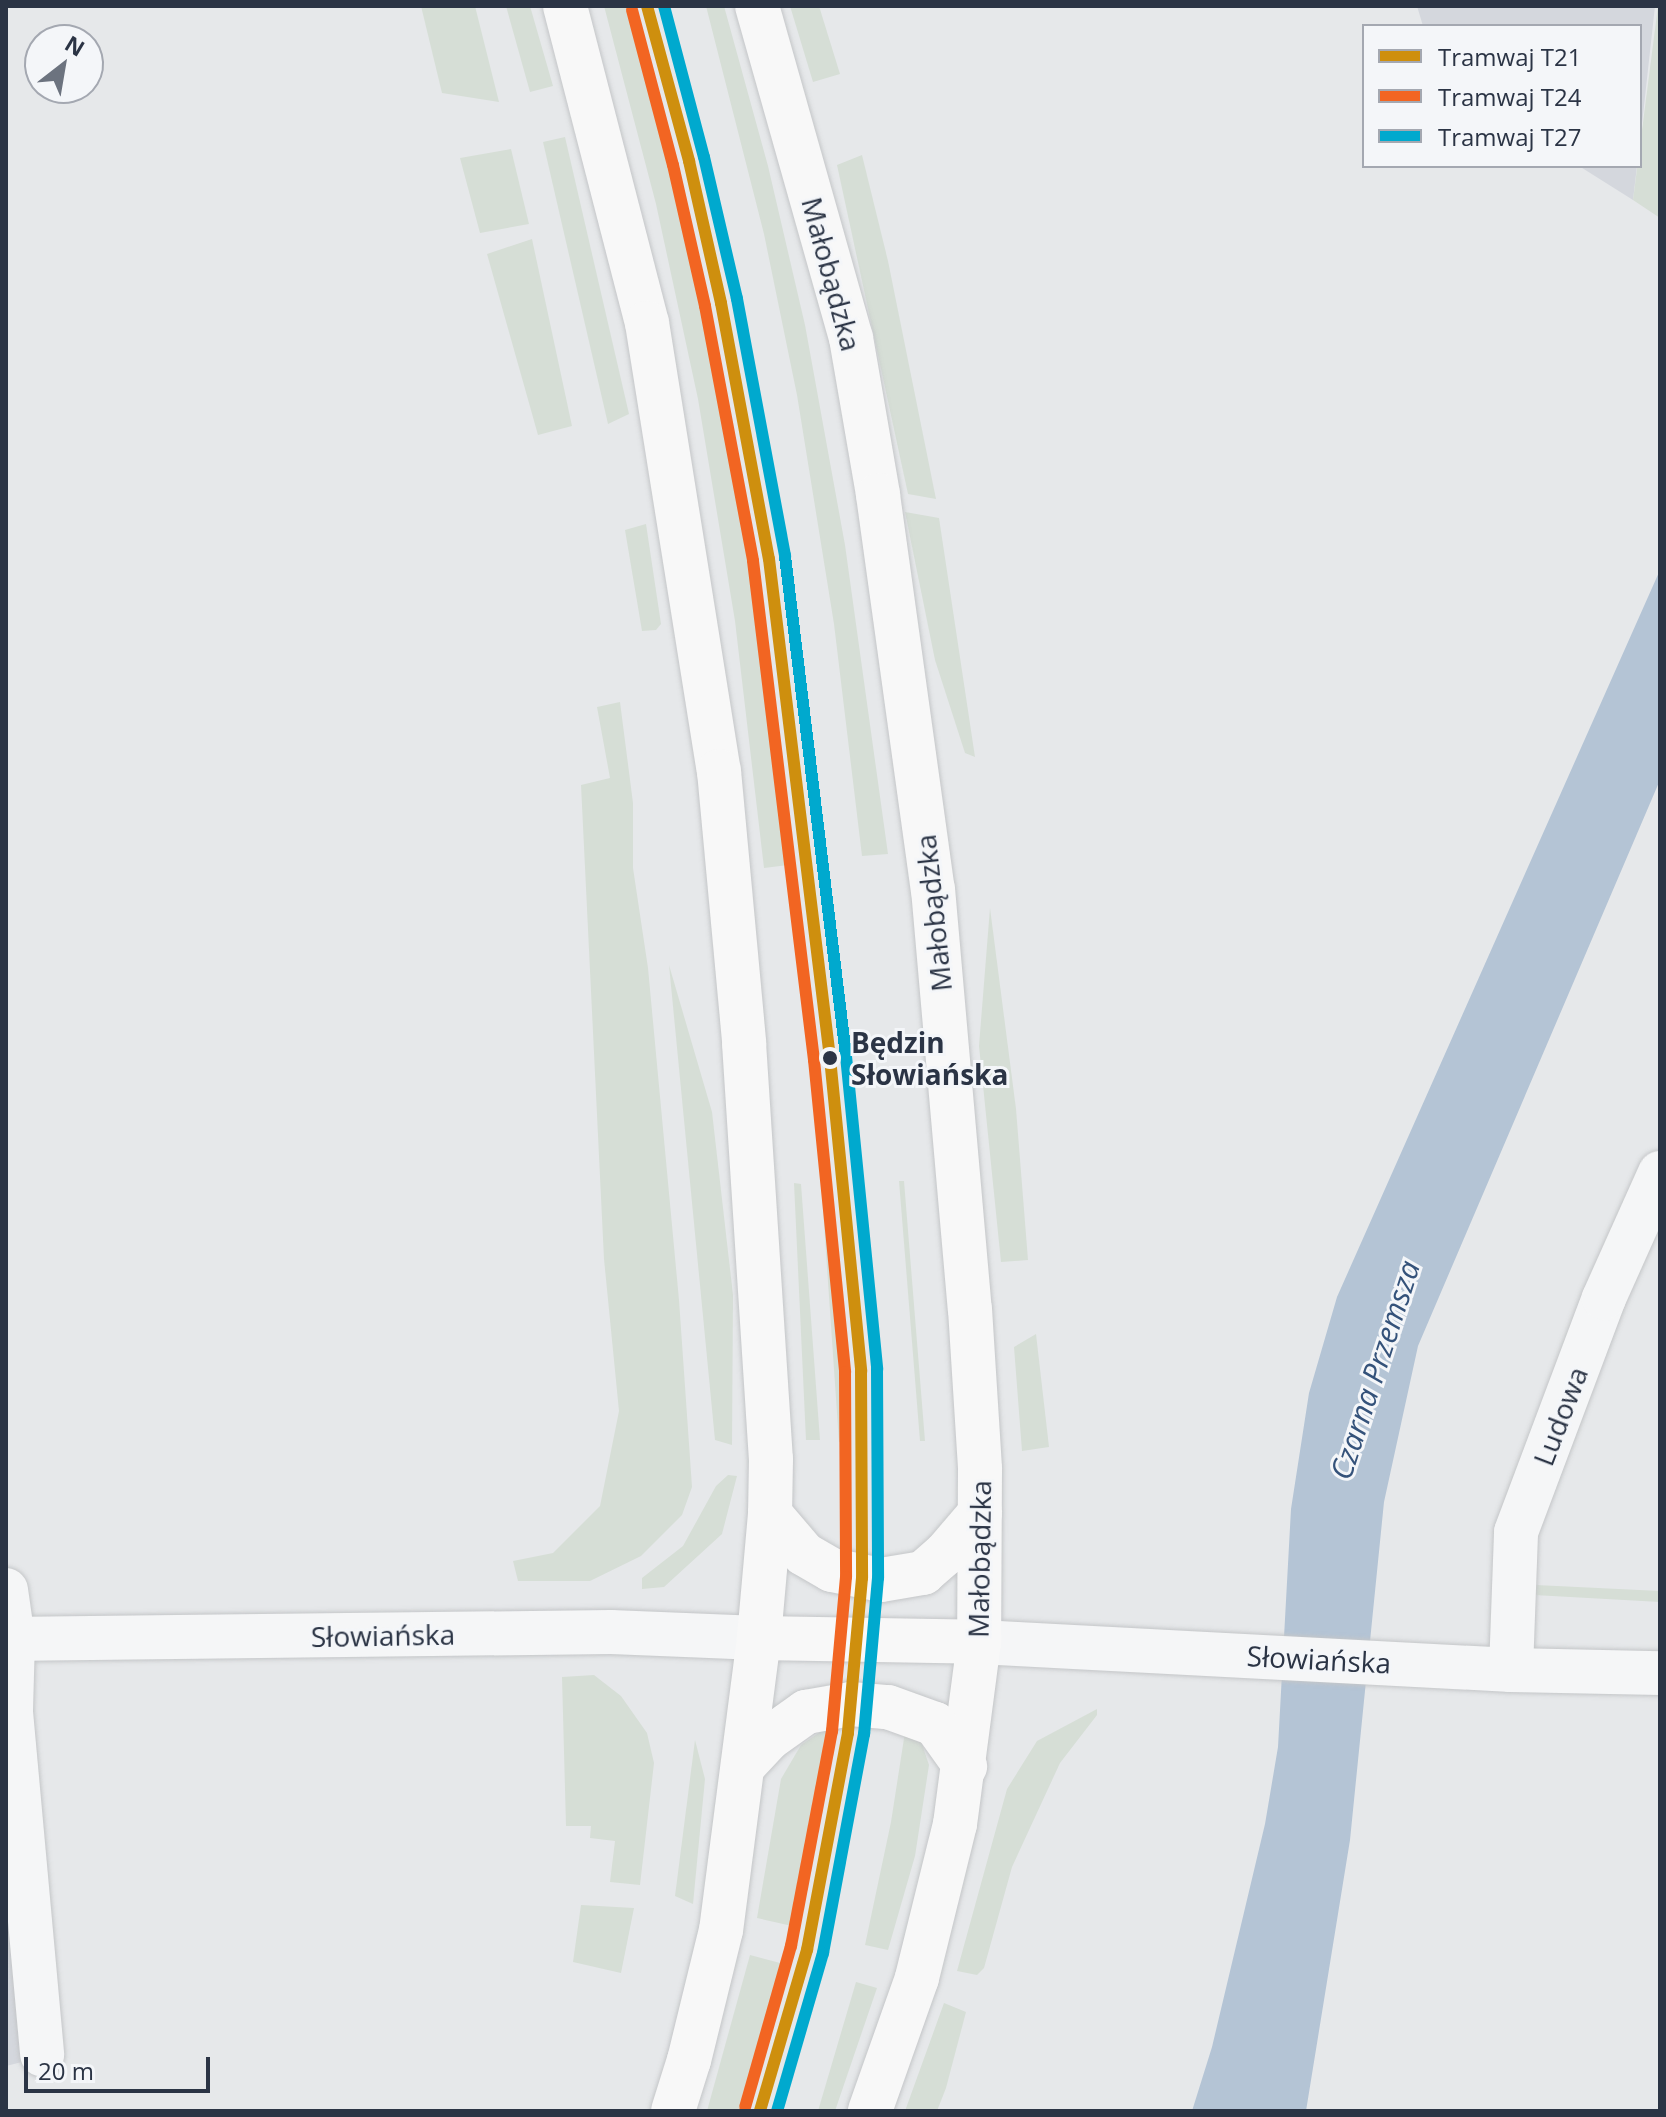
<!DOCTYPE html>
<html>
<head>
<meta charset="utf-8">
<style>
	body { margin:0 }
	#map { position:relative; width:1666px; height:2117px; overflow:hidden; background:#e6e8ea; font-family:"Open Sans",sans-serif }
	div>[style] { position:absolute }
	.built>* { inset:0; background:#d4d7dd }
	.green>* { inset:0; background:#d6ded6 }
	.water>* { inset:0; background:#b4c4d5 }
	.roads { filter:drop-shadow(0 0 2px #c4c6c8) drop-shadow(0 0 2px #c4c6c8) }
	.street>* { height:44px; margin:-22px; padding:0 22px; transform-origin:22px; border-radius:22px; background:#f5f6f7 }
	.secondary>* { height:44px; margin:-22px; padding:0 22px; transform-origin:22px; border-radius:22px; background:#f8f8f8 }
	.tram-1>* { height:12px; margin:-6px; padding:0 6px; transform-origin:6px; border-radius:6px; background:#ce8f0e }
	.tram-2>* { height:12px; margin:-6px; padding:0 6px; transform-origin:6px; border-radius:6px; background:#f26522 }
	.tram-3>* { height:12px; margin:-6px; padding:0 6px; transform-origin:6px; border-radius:6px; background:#00a9ce }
	.dots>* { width:22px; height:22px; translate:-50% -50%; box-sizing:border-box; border:4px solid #f4f6f9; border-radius:50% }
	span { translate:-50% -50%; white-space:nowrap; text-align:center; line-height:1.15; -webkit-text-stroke:6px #f4f6f9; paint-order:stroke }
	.street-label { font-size:28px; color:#2b3445 }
	.stop-label { font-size:28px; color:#2b3445; font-weight:700 }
	.left { translate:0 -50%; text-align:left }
	.water-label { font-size:30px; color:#34527a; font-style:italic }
	.frame { position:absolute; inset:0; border:8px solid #2b3445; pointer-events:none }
	.legend { position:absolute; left:1362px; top:24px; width:280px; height:144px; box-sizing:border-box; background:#f4f6f9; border:2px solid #a4a8b1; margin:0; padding:10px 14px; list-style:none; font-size:24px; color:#2b3445 }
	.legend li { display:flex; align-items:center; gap:16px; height:40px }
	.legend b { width:40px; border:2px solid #a4a8b1 }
	.north { position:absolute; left:24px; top:24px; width:80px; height:80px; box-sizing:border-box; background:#f4f6f9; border:2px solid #a4a8b1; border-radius:50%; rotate:31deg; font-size:22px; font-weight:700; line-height:32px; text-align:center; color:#2b3445 }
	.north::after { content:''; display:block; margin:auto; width:28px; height:36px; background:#6c737f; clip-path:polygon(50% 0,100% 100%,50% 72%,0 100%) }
	.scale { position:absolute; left:24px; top:2057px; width:186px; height:36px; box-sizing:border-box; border:4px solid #2b3445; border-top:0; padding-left:10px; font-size:24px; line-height:28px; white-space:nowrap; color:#2b3445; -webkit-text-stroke:6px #f4f6f9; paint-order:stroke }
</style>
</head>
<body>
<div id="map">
	<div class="built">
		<div style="clip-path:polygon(1417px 6px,1655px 6px,1640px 142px,1640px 26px,1423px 26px)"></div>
		<div style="clip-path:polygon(1579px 166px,1637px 166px,1633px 200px)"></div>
		<div style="clip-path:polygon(6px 1898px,30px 2060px,6px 2066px)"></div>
	</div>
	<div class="green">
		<div style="clip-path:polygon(421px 6px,475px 6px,499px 102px,442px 93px)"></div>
		<div style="clip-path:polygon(506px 6px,530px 6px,553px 86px,530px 92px)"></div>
		<div style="clip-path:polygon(604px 6px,627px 6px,681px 211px,708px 330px,759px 619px,788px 865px,764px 868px,735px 621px,698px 399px,656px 204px)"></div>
		<div style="clip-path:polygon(706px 6px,724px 6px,768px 166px,805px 325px,845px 545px,888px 854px,862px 856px,834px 624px,797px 395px,764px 234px)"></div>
		<div style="clip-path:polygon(790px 6px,819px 6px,840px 74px,813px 82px)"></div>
		<div style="clip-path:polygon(1658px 6px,1660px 6px,1660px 218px,1633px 200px)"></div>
		<div style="clip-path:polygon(565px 137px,629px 414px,608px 424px,543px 142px)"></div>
		<div style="clip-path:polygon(511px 149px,529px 224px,480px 233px,460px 158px)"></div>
		<div style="clip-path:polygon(862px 155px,888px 261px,936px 499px,908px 494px,837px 165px)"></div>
		<div style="clip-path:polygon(532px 239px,572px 426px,538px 435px,487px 254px)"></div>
		<div style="clip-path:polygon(905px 512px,939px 518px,975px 757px,965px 753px,935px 660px)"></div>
		<div style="clip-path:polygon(646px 524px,661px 624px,656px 630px,642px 631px,625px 530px)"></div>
		<div style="clip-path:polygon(620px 702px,633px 803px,633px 868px,648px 968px,679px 1300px,692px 1487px,682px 1515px,641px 1556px,590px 1581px,518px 1581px,513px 1561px,553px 1553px,600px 1506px,619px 1411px,604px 1259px,581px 785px,610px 778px,597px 707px)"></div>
		<div style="clip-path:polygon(990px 908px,1016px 1109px,1028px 1260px,1001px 1262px,979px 1046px)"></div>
		<div style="clip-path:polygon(669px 965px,712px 1112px,733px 1295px,732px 1445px,715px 1440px)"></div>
		<div style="clip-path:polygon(826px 1179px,844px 1442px,839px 1442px,821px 1180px)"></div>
		<div style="clip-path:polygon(899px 1181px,904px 1181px,925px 1441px,920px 1441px)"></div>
		<div style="clip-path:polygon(794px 1183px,801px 1184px,820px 1440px,806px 1440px)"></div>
		<div style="clip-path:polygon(1036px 1334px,1049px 1447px,1022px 1451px,1014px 1347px)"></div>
		<div style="clip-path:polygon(728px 1475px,737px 1476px,722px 1534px,664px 1587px,642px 1589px,642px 1578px,683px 1546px,716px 1486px)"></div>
		<div style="clip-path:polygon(1536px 1585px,1660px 1591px,1660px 1602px,1534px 1595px)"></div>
		<div style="clip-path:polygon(594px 1675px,621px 1696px,647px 1733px,654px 1763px,640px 1885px,610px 1882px,615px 1841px,590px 1838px,591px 1826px,566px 1826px,562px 1677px)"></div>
		<div style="clip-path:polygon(1097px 1709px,1097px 1715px,1060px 1763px,1012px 1867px,984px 1968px,977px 1975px,957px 1971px,1007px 1789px,1037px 1741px)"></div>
		<div style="clip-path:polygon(829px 1726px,792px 1926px,757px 1918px,781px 1779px,801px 1745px)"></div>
		<div style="clip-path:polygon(905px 1732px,921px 1741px,929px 1765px,915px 1856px,888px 1950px,865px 1945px,891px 1822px)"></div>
		<div style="clip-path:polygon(695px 1740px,705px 1779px,693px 1904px,675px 1896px)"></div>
		<div style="clip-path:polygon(581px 1905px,634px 1908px,621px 1973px,573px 1962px)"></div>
		<div style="clip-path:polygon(750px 1955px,784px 1964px,739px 2111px,707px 2111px)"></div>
		<div style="clip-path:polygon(856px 1982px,877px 1988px,835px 2111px,818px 2111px)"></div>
		<div style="clip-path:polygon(944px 2003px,966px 2012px,946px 2088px,937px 2111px,905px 2111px)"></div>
	</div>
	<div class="water">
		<div style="clip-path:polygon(1660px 570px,1660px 780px,1418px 1346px,1384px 1502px,1350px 1840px,1306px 2111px,1192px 2111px,1212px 2047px,1265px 1824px,1278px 1747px,1291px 1509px,1309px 1393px,1337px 1297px)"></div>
	</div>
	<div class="roads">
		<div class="street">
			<div style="left:6px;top:1590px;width:49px;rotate:81.9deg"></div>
			<div style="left:13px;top:1639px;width:73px;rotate:91.6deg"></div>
			<div style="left:11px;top:1712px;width:344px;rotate:84.8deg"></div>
			<div style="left:6px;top:1639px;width:605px;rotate:-0.66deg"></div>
			<div style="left:611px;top:1632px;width:148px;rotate:2.3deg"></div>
			<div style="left:979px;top:1642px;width:533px;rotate:3.01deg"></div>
			<div style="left:1511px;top:1670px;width:149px;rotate:1.2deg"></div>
			<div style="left:1511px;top:1670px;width:138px;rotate:-87.9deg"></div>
			<div style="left:1516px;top:1532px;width:250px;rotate:-69.4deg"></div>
			<div style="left:1604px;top:1298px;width:137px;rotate:-65.9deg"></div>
		</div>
		<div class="secondary">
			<div style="left:565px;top:6px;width:327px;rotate:75.5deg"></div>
			<div style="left:647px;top:323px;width:454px;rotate:80.9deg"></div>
			<div style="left:719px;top:771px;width:273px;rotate:84.7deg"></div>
			<div style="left:744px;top:1043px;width:417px;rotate:86.3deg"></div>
			<div style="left:771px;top:1459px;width:55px;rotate:91deg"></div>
			<div style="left:770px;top:1514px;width:124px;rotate:95.1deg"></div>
			<div style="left:759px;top:1638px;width:294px;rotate:97.4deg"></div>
			<div style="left:721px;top:1930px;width:134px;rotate:103.8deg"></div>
			<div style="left:689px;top:2060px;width:53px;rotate:107.4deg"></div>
			<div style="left:757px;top:6px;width:345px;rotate:74.2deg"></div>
			<div style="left:851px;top:338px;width:159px;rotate:80.2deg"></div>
			<div style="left:878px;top:495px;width:398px;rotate:82.1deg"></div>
			<div style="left:933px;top:889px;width:422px;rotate:85deg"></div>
			<div style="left:970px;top:1309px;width:160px;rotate:86.4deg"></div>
			<div style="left:980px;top:1469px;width:173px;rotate:90.3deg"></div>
			<div style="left:979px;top:1642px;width:184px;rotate:97.5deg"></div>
			<div style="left:955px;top:1824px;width:159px;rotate:103.9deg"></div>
			<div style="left:917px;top:1978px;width:141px;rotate:109.5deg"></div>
			<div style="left:770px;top:1514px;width:52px;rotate:49.6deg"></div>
			<div style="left:804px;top:1554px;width:32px;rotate:30deg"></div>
			<div style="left:832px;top:1570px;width:50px;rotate:11.5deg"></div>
			<div style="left:881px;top:1580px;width:43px;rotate:-9.5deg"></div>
			<div style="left:923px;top:1573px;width:29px;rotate:-41deg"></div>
			<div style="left:945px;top:1554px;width:54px;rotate:-49.5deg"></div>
			<div style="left:759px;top:1638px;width:220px;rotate:1deg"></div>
			<div style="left:745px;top:1764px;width:34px;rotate:-47deg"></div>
			<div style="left:768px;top:1739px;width:47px;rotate:-35.4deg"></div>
			<div style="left:806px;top:1712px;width:46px;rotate:-10.1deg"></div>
			<div style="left:851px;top:1704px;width:37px;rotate:5deg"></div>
			<div style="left:888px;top:1707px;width:50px;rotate:19.9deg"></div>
			<div style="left:935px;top:1724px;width:52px;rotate:54.5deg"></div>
		</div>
	</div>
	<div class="tram-1">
		<div style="left:647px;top:6px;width:161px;rotate:74.8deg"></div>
		<div style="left:689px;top:161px;width:146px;rotate:77.3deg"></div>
		<div style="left:721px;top:303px;width:260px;rotate:79.4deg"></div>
		<div style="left:769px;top:559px;width:503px;rotate:83.03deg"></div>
		<div style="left:830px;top:1058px;width:315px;rotate:84.3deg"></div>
		<div style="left:861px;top:1371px;width:207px;rotate:89.7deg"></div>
		<div style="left:862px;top:1578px;width:156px;rotate:95.2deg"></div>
		<div style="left:848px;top:1733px;width:221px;rotate:100.7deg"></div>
		<div style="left:807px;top:1950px;width:168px;rotate:106.3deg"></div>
	</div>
	<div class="tram-2">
		<div style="left:632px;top:10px;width:160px;rotate:75.2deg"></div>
		<div style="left:673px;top:165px;width:145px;rotate:77.2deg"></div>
		<div style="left:705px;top:306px;width:259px;rotate:79.3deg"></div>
		<div style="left:753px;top:561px;width:503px;rotate:83.03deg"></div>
		<div style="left:814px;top:1060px;width:314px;rotate:84.3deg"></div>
		<div style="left:845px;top:1372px;width:205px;rotate:89.7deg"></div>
		<div style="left:846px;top:1577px;width:155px;rotate:95.2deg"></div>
		<div style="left:832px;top:1731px;width:219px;rotate:100.8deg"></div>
		<div style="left:791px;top:1946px;width:167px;rotate:105.9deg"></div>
	</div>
	<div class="tram-3">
		<div style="left:664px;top:6px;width:156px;rotate:75.2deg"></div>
		<div style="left:704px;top:157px;width:146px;rotate:76.9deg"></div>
		<div style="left:737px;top:299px;width:261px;rotate:79.4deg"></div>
		<div style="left:785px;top:556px;width:504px;rotate:83.04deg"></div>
		<div style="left:846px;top:1056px;width:315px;rotate:84.3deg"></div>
		<div style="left:877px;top:1369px;width:209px;rotate:89.7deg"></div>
		<div style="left:878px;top:1578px;width:157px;rotate:95.1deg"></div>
		<div style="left:864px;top:1734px;width:223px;rotate:100.6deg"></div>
		<div style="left:823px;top:1953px;width:165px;rotate:106.2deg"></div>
	</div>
	<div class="dots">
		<div style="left:830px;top:1058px;background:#2b3445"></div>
	</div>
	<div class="street-label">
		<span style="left:832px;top:274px;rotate:75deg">Małobądzka</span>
		<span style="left:933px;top:913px;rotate:-96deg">Małobądzka</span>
		<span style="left:1560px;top:1416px;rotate:-69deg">Ludowa</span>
		<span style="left:979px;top:1559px;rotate:-89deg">Małobądzka</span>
		<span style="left:383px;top:1635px;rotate:-1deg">Słowiańska</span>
		<span style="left:1319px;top:1659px;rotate:3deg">Słowiańska</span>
	</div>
	<div class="stop-label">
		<span class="left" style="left:851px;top:1058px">Będzin<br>Słowiańska</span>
	</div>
	<div class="water-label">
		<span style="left:1375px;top:1370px;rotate:-72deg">Czarna Przemsza</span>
	</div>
	<div class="frame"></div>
	<ul class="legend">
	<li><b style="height:10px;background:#ce8f0e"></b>Tramwaj T21</li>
	<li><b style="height:10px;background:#f26522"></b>Tramwaj T24</li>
	<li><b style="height:10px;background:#00a9ce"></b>Tramwaj T27</li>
	</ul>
	<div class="north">N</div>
	<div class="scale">20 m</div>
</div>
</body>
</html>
